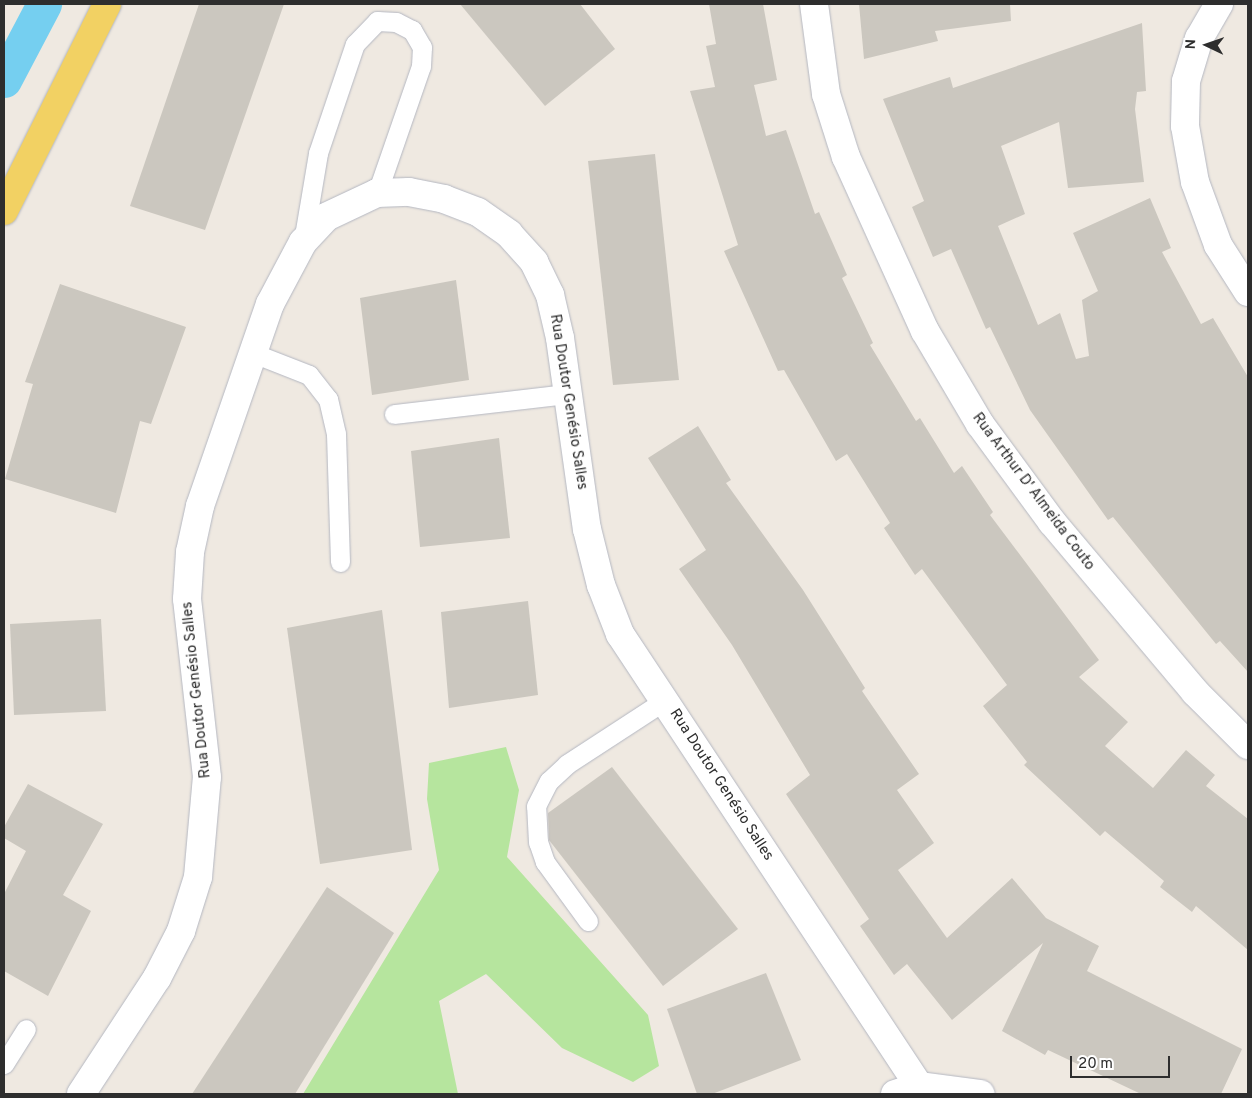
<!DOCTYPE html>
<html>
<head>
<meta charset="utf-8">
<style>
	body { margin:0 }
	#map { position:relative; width:1252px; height:1098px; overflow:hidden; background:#efe9e1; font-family:Overpass,sans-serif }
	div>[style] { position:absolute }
	.green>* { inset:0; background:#b6e59e }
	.canal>* { height:35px; margin:-17.5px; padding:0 17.5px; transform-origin:17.5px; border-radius:17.5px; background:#75cff0 }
	.building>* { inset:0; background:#cbc7bf }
	.roads { filter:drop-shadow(0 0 1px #b4b7c1) drop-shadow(0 0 1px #b4b7c1) }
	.lane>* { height:19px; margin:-9.5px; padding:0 9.5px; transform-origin:9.5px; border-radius:9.5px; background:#fff }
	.street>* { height:28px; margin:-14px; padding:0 14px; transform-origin:14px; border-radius:14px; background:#fff }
	.secondary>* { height:28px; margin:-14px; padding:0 14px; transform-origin:14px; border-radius:14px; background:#fff }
	.primary>* { height:28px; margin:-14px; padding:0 14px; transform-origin:14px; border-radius:14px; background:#f2d163 }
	span { translate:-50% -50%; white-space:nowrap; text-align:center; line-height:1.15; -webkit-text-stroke:4.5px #fff; paint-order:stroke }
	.street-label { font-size:15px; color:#2e2e2e }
	.frame { position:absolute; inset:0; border:5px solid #2e2e2e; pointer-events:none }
	.north { position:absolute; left:1182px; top:20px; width:50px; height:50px; -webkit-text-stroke:4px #fff; paint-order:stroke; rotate:273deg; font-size:14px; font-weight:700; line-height:20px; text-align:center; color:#2e2e2e }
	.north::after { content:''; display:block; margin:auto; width:18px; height:22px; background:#2e2e2e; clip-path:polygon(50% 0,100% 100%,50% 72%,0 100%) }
	.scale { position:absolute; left:1070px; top:1056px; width:100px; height:22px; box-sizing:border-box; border:2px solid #2e2e2e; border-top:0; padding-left:6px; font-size:15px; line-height:18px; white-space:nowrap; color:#2e2e2e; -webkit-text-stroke:4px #fff; paint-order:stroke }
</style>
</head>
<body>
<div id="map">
	<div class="green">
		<div style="clip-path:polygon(506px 747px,519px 790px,507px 857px,648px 1015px,659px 1066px,633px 1082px,562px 1048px,486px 974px,439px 1001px,458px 1094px,303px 1094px,439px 870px,427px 799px,429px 763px)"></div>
	</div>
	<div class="canal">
		<div style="left:4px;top:80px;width:86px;rotate:-62.2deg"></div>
	</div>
	<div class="building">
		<div style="clip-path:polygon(199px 4px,284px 4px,205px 230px,130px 206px)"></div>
		<div style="clip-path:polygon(460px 4px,580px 4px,615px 49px,545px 106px)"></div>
		<div style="clip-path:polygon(709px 4px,763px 4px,777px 80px,754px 85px,766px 136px,786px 130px,815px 214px,819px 212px,847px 275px,842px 278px,873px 343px,870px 345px,916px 421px,920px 418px,954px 473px,962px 466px,993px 512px,990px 515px,1099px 660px,1079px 677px,1128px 722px,1105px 746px,1153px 788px,1186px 750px,1215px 775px,1206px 786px,1248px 819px,1248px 950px,1196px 906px,1192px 912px,1160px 887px,1164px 881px,1105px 831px,1100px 836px,1024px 765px,1027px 762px,983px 706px,1007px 685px,922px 569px,915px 575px,884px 528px,890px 523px,847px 454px,836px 461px,784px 370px,778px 371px,724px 251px,738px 245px,690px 91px,715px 87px,706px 46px,716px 44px)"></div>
		<div style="clip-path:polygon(859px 4px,1010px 4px,1011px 21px,935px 31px,938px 41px,864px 59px)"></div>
		<div style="clip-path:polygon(1142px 23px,1146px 91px,1137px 92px,1135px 109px,1144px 182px,1068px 188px,1059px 122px,1001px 146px,1025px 214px,998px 226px,1038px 325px,1060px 313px,1076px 359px,1089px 356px,1082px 300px,1098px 291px,1073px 233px,1150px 198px,1171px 248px,1162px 252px,1201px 324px,1213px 318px,1248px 377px,1248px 672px,1220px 641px,1216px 644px,1113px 517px,1108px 520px,1030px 410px,990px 327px,986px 329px,951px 249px,933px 257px,912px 207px,924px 201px,883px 99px,950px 77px,953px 88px)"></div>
		<div style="clip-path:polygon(655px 154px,679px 380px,613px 385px,588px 161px)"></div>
		<div style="clip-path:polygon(456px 280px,469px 380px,372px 395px,360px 298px)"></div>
		<div style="clip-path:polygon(60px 284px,186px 327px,151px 424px,140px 421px,116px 513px,5px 479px,33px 384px,25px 382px)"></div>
		<div style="clip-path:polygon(698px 426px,731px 480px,726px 483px,803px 590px,865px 688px,862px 691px,919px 774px,897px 790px,934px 843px,898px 870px,947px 938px,1012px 878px,1046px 918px,1099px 946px,1087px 971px,1242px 1049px,1221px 1094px,1141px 1094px,1048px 1050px,1045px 1055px,1002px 1031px,1043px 943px,952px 1020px,907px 964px,894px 975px,860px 926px,869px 919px,786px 794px,810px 775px,732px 645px,679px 569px,706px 550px,648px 458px)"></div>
		<div style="clip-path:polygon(499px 438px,510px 538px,420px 547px,411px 451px)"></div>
		<div style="clip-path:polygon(528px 601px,538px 695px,449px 708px,441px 612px)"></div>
		<div style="clip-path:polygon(382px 610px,412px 850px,320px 864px,287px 628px)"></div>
		<div style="clip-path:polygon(101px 619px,106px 711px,14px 715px,10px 624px)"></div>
		<div style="clip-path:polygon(612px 767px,738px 929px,663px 986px,549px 840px,548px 813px)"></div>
		<div style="clip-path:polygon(28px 784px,103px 824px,63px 895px,91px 911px,48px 996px,4px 971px,4px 894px,26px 851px,4px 838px,4px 827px)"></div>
		<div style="clip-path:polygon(327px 887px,394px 933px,295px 1094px,192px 1094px)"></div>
		<div style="clip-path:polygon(766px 973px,801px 1060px,712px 1094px,697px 1094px,667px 1009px)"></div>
	</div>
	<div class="roads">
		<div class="lane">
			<div style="left:303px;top:242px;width:90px;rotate:-80.4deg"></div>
			<div style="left:318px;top:153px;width:115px;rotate:-71.3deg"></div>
			<div style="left:355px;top:44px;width:32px;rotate:-46deg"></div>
			<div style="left:377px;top:21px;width:19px;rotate:3deg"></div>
			<div style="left:396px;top:22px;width:18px;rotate:27deg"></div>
			<div style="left:412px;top:30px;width:20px;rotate:60deg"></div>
			<div style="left:422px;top:47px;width:19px;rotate:93deg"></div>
			<div style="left:421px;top:66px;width:134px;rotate:109.1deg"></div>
			<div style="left:253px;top:353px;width:60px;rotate:21.4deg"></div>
			<div style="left:309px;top:375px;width:31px;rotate:52deg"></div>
			<div style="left:328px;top:399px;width:36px;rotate:77deg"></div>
			<div style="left:336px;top:434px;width:128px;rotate:88.2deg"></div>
			<div style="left:394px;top:414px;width:175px;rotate:-6.6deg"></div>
			<div style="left:588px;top:921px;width:73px;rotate:-126.1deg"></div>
			<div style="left:545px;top:862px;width:21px;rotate:-109deg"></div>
			<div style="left:538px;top:842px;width:36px;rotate:-93deg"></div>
			<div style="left:536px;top:806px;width:28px;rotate:-63deg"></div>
			<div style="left:549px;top:781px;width:25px;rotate:-43deg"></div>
			<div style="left:567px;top:764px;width:117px;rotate:-33.1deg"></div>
			<div style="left:4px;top:1064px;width:41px;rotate:-57.8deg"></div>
		</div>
		<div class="street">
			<div style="left:1219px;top:4px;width:39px;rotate:120deg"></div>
			<div style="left:1199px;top:38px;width:45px;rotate:106.8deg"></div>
			<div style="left:1186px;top:81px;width:45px;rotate:91.3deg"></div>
			<div style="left:1185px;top:126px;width:57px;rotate:79.9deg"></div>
			<div style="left:1195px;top:182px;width:67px;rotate:69.9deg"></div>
			<div style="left:1218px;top:245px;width:56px;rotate:57.4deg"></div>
			<div style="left:81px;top:1094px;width:139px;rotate:-56.8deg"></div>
			<div style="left:157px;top:978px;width:53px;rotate:-62.9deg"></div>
			<div style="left:181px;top:931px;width:57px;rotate:-72.5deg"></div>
			<div style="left:198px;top:877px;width:100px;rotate:-84.9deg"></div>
			<div style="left:207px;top:777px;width:179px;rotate:-96.4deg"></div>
			<div style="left:187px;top:599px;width:47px;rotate:-86.3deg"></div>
			<div style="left:190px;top:552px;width:47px;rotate:-77.7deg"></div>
			<div style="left:200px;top:506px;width:214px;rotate:-70.9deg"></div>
			<div style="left:270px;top:304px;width:70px;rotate:-62deg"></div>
			<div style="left:303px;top:242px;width:34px;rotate:-47deg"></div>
			<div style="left:326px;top:217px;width:56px;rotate:-25.2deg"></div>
			<div style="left:377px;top:193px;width:32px;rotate:-2deg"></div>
			<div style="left:409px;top:192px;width:36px;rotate:11deg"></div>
			<div style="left:444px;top:199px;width:36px;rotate:21deg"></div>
			<div style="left:478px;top:212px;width:38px;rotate:35deg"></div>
			<div style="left:509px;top:234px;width:38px;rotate:48deg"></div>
			<div style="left:534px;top:262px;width:37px;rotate:64deg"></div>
			<div style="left:550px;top:295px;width:44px;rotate:76.9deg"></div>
			<div style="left:560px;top:338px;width:193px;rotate:82deg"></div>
			<div style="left:587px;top:529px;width:58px;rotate:76deg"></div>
			<div style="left:601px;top:585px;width:53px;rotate:68.8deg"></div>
			<div style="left:620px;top:634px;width:542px;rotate:56.52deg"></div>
			<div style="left:895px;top:1094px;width:25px;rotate:-18deg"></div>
			<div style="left:919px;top:1086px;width:62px;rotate:7.5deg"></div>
		</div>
		<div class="secondary">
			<div style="left:814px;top:4px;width:91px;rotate:82.4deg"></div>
			<div style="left:826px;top:94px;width:66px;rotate:72.4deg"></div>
			<div style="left:846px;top:157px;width:191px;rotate:65.6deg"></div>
			<div style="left:925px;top:331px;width:108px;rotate:59.4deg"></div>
			<div style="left:980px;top:424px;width:122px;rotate:53.7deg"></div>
			<div style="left:1052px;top:522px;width:222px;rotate:49.9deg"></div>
			<div style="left:1195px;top:692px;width:75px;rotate:45deg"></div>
		</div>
		<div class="primary">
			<div style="left:4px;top:211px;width:231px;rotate:-63.5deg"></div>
		</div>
	</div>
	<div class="street-label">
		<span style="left:568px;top:402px;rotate:81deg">Rua Doutor Genésio Salles</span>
		<span style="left:1033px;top:492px;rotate:53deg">Rua Arthur D' Almeida Couto</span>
		<span style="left:197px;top:690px;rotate:-96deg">Rua Doutor Genésio Salles</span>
		<span style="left:721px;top:785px;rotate:57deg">Rua Doutor Genésio Salles</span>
	</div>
	<div class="frame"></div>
	<div class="north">N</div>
	<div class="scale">20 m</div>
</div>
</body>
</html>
